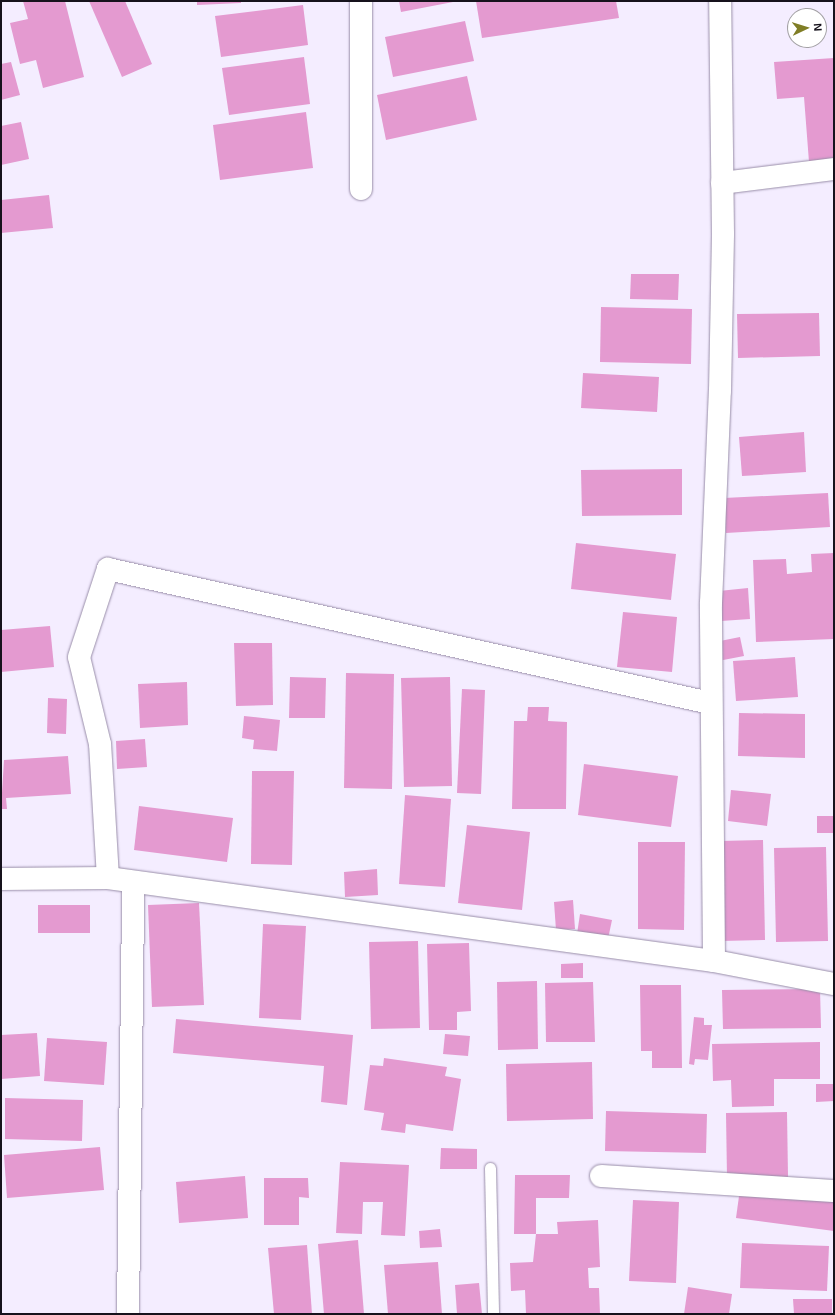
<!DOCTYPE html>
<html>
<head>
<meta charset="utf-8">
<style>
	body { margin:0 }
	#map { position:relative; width:835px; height:1315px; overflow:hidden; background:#f4edff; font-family:Arial,sans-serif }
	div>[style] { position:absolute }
	.building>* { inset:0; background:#e49ad0 }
	.roads { filter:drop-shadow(0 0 1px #998ea9) drop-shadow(0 0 1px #998ea9) }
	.lane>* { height:11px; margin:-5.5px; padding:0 5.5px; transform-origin:5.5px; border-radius:5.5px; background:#fff }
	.street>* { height:22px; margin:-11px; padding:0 11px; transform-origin:11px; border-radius:11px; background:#fff }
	span { translate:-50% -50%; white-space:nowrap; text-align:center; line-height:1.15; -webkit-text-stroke:3.5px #fff; paint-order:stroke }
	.frame { position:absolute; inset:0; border:2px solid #16121c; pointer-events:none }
	.north { position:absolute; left:787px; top:8px; width:40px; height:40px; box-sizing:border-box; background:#fff; border:1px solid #a2a0a4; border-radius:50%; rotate:86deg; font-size:11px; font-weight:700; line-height:16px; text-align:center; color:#16121c }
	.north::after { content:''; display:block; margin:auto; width:14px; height:18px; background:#807e26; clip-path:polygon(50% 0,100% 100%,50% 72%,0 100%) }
</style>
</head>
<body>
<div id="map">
	<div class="building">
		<div style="clip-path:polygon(23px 1px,65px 1px,84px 77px,43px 88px,36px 60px,20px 64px,10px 23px,28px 19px)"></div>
		<div style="clip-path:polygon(89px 1px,125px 1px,152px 64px,122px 77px)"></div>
		<div style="clip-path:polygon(197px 1px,241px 1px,241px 3px,197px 5px)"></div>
		<div style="clip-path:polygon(399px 1px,453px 1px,453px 2px,401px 12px)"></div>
		<div style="clip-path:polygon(476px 1px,616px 1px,619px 18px,482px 38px)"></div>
		<div style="clip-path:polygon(303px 5px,308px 45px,221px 57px,215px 16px)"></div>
		<div style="clip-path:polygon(465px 21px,474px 61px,393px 77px,385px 37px)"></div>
		<div style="clip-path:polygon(304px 57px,310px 104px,229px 115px,222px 68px)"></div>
		<div style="clip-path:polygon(834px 58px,834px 160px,809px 162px,804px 97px,777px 99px,774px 62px)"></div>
		<div style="clip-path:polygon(11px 62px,20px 95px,1px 100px,1px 64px)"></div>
		<div style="clip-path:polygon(467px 76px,477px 120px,386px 140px,377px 95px)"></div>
		<div style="clip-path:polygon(306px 112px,313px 168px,220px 180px,213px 125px)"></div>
		<div style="clip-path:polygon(21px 122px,29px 159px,1px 165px,1px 126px)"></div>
		<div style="clip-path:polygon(49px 195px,53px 228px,1px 233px,1px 200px)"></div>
		<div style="clip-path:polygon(631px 274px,679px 274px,678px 300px,630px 299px)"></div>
		<div style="clip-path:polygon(601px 307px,692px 309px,691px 364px,600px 362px)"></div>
		<div style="clip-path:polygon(819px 313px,820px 356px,738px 358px,737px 314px)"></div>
		<div style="clip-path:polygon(583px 373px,659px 377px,657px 412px,581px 408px)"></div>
		<div style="clip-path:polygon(804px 432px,806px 472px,742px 476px,739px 437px)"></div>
		<div style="clip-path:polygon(682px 469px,682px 515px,582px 516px,581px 470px)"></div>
		<div style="clip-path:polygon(828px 493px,830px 527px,726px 533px,724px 498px)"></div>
		<div style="clip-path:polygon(576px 543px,676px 554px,671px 600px,571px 589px)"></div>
		<div style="clip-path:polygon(834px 553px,834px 639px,756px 642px,753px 560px,786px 559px,787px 574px,812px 572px,811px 554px)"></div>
		<div style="clip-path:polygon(748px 588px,750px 619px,721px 621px,719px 591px)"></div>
		<div style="clip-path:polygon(623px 612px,677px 617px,672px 672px,617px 667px)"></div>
		<div style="clip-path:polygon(50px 626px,54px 667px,1px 672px,1px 630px)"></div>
		<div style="clip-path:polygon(740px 637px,744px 656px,718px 661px,715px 642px)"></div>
		<div style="clip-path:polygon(234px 643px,272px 643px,273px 705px,236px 706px)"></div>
		<div style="clip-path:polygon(795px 657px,798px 697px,736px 701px,733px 661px)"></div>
		<div style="clip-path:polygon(346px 673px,394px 674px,392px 789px,344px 788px)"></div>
		<div style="clip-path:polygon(290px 677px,326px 678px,325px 718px,289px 718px)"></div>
		<div style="clip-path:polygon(450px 677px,452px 786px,404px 787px,401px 678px)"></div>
		<div style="clip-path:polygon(187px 682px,188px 725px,140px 728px,138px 684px)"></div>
		<div style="clip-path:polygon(462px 689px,485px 690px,481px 794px,457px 793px)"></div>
		<div style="clip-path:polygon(48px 698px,67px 699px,66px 734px,47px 733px)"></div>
		<div style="clip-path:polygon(528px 707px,549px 707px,548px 721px,567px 722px,566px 809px,512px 809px,514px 721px,527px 721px)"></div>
		<div style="clip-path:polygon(739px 713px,805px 714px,805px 758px,738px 756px)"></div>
		<div style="clip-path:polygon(244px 716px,280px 720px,277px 751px,253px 749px,254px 740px,242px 738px)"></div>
		<div style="clip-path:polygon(145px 739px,147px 767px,117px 769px,116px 741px)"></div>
		<div style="clip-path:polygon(68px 756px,71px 794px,6px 798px,7px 809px,1px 809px,4px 760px)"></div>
		<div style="clip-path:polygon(584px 764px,678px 776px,671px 827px,578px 815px)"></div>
		<div style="clip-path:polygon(252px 771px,294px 771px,292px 865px,251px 864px)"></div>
		<div style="clip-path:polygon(731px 790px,771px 794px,767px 826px,728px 821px)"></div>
		<div style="clip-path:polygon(405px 795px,451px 799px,445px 887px,399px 884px)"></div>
		<div style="clip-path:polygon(139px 806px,233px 818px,227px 862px,134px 850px)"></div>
		<div style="clip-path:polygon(817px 816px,834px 816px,834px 833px,817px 833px)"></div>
		<div style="clip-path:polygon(467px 825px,530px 832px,522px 910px,458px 903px)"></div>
		<div style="clip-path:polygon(763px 840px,765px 940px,721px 941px,719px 841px)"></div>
		<div style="clip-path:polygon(638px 842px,685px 842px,684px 930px,638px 929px)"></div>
		<div style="clip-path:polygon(826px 847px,828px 941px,776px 942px,774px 848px)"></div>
		<div style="clip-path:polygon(377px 869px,378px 895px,345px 897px,344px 872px)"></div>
		<div style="clip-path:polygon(573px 900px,575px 929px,556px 930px,554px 902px)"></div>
		<div style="clip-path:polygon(199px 903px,204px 1005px,152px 1007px,148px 905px)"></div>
		<div style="clip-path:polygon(38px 905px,90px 905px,90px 933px,38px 933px)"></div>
		<div style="clip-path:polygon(580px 914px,612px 920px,608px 939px,577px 934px)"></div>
		<div style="clip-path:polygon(263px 924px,306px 926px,301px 1020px,259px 1018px)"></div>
		<div style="clip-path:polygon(418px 941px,420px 1028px,371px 1029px,369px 942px)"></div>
		<div style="clip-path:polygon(469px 943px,471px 1011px,457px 1012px,457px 1030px,429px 1030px,427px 944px)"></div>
		<div style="clip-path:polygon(583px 963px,583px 978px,561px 978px,561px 964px)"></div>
		<div style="clip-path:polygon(537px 981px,538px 1049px,498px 1050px,497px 982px)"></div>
		<div style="clip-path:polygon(593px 982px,595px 1042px,546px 1042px,545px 983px)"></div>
		<div style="clip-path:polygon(640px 985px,681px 985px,682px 1068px,652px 1068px,652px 1051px,641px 1051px)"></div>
		<div style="clip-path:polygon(820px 989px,821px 1028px,723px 1029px,722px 990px)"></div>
		<div style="clip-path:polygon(694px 1017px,704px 1018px,704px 1025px,712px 1025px,708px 1060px,695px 1059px,694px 1065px,689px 1064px)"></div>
		<div style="clip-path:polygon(176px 1019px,353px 1035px,347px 1105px,321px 1102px,324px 1066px,173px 1053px)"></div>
		<div style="clip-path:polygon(37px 1033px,40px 1076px,1px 1079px,1px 1035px)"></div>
		<div style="clip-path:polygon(445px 1034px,470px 1036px,468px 1056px,443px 1054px)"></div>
		<div style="clip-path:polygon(47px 1038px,107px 1042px,104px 1085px,44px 1081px)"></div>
		<div style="clip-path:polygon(820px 1042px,820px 1079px,774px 1079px,774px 1106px,732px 1107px,731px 1080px,713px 1081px,712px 1044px)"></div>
		<div style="clip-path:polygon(384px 1058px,447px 1067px,445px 1076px,461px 1079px,453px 1131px,406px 1124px,405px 1133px,381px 1130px,384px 1113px,364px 1110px,370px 1065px,383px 1066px)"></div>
		<div style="clip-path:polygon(592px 1062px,593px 1119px,507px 1121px,506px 1064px)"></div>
		<div style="clip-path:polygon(816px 1084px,834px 1084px,834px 1101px,816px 1102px)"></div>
		<div style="clip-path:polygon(5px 1098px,83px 1100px,82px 1141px,5px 1139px)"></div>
		<div style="clip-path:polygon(606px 1111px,707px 1114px,706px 1153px,605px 1151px)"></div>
		<div style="clip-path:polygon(787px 1112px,788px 1177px,727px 1178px,726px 1113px)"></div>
		<div style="clip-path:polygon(100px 1147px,104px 1190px,7px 1198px,4px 1155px)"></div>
		<div style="clip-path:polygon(441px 1148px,477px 1149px,477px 1169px,440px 1169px)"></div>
		<div style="clip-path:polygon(340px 1162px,409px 1165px,405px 1236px,381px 1235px,383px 1202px,363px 1202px,362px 1234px,336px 1233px)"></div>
		<div style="clip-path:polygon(515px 1175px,570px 1175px,569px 1198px,536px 1198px,536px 1234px,514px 1234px)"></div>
		<div style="clip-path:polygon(245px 1176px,248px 1218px,179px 1223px,176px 1182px)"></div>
		<div style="clip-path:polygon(264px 1178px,308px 1178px,309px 1198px,299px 1197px,299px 1225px,264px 1225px)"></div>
		<div style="clip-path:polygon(740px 1189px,834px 1201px,834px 1231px,736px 1218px)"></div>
		<div style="clip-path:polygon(633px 1200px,679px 1202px,676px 1283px,629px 1281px)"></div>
		<div style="clip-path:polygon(598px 1220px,600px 1267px,588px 1268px,589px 1288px,599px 1288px,600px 1314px,526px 1314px,525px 1290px,511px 1291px,510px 1263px,533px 1262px,536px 1234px,558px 1234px,557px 1222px)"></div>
		<div style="clip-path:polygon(440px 1229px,442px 1247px,420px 1248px,419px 1231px)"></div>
		<div style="clip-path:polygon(358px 1240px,364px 1314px,324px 1314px,318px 1244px)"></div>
		<div style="clip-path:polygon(742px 1243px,829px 1246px,827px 1291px,740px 1288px)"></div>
		<div style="clip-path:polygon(307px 1245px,312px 1314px,274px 1314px,268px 1248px)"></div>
		<div style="clip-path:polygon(438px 1262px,442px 1314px,388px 1314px,384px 1265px)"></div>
		<div style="clip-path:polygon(479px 1283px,482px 1314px,457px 1314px,455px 1285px)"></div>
		<div style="clip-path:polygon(688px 1287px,732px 1294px,729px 1314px,684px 1314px)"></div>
		<div style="clip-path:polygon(793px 1299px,832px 1299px,832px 1314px,794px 1314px)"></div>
	</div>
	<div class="roads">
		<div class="lane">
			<div style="left:490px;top:1168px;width:146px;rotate:88.8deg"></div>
		</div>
		<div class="street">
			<div style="left:722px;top:183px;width:113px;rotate:-7.1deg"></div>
			<div style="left:361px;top:189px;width:188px;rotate:-90deg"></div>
			<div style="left:108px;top:878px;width:134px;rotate:-93.4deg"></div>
			<div style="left:100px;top:744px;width:89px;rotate:-103.6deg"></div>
			<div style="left:79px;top:657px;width:93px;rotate:-71.8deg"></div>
			<div style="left:108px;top:569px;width:617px;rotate:12.55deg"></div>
			<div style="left:1px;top:879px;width:107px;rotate:-0.5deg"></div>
			<div style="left:108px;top:878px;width:612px;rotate:7.8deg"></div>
			<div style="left:714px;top:961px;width:122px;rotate:10.9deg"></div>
			<div style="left:714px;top:961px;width:358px;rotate:-90.5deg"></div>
			<div style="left:711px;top:603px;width:212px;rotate:-87.6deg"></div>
			<div style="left:720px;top:391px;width:157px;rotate:-88.9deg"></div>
			<div style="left:723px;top:234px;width:233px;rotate:-90.7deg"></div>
			<div style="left:601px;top:1176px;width:233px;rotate:3.7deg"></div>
			<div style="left:128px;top:1314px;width:431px;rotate:-89.3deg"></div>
		</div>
	</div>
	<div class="frame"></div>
	<div class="north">N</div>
</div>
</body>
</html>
